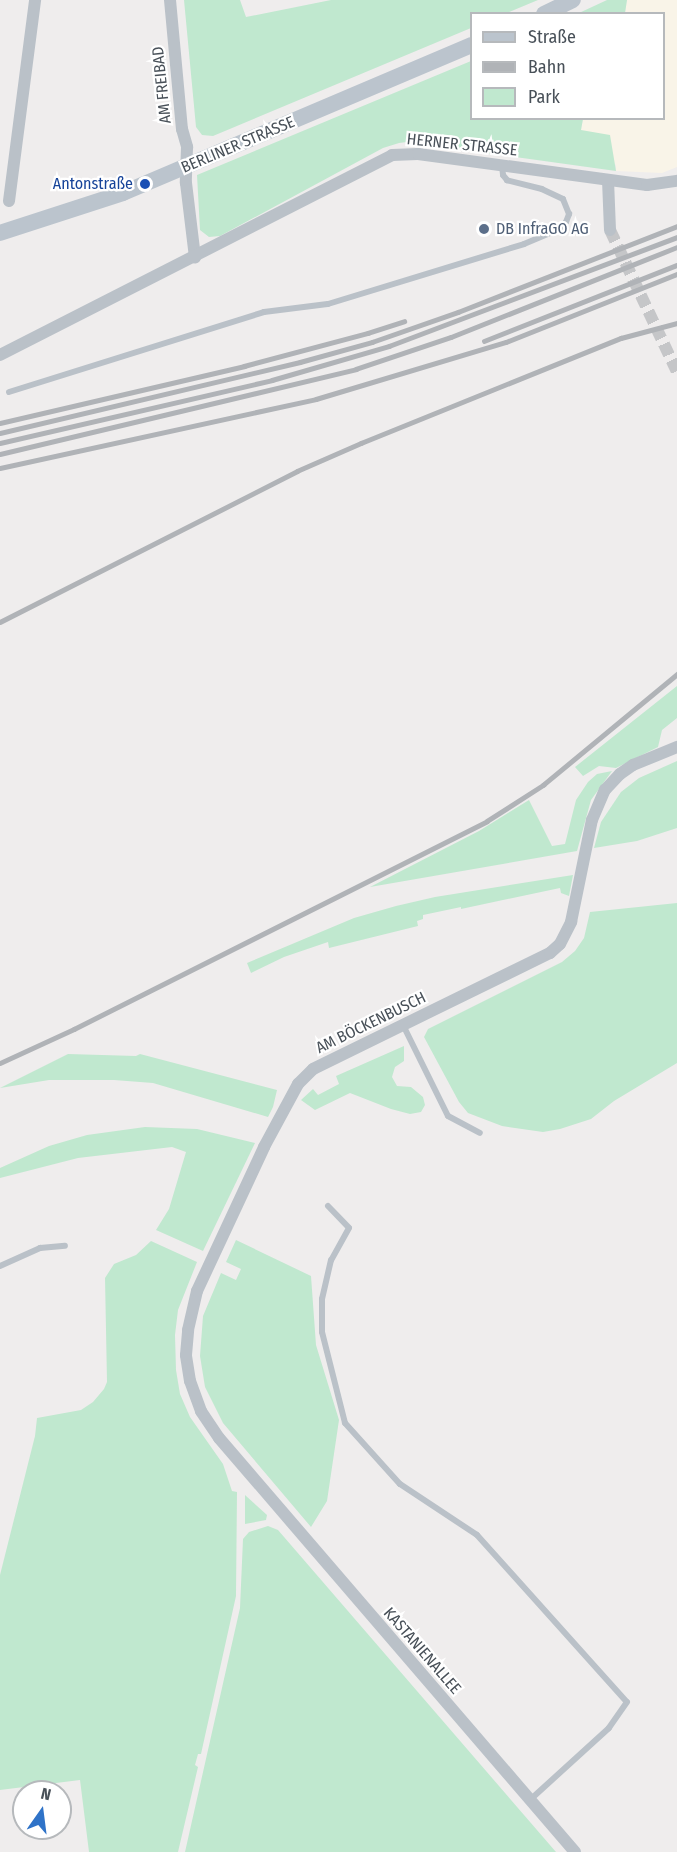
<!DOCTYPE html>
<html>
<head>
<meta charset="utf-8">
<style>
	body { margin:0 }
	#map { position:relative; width:677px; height:1852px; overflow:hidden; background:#efeded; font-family:"Fira Sans Condensed",sans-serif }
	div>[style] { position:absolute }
	.commercial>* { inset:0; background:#f9f4e8 }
	.green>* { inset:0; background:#c0e8cf }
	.minor-tunnel>* { height:12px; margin-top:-6px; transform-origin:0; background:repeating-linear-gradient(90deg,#c5c6c8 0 12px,transparent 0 18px) }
	.service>* { height:6px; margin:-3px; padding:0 3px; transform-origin:3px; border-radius:3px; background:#bac1c8 }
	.minor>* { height:12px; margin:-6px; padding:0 6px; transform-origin:6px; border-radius:6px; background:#bac1c8 }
	.secondary>* { height:16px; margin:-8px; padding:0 8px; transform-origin:8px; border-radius:8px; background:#bbc4cd }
	.rail>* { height:4.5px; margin:-2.25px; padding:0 2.25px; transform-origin:2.25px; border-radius:2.25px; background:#b0b3b7 }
	.dots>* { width:16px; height:16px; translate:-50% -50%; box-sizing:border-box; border:3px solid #fff; border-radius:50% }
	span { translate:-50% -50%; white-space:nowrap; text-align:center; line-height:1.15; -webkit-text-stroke:4.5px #fff; paint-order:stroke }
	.street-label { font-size:16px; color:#485058 }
	.transit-label { font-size:16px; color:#164399 }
	.right { translate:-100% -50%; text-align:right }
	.service-label { font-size:16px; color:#4e5e75 }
	.left { translate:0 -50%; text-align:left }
	.legend { position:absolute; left:470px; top:12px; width:195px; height:108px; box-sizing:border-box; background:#fff; border:2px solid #b6b9bc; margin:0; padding:8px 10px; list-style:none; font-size:18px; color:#485058 }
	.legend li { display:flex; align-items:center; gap:12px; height:30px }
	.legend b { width:30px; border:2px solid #b6b9bc }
	.north { position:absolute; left:12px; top:1780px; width:60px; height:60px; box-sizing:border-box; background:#fff; border:2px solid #b6b9bc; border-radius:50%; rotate:14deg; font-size:16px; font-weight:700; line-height:24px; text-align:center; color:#485058 }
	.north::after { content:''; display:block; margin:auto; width:21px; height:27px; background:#2f73c8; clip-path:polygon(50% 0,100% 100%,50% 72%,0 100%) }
</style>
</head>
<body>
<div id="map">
	<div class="commercial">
		<div style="clip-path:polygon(627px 0,677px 0,677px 167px,662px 173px,616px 171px,616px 165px,581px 130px,583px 119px,664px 118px,664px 14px,625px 13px)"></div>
	</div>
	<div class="green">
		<div style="clip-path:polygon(184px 0,240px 0,246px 17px,331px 0,538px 0,507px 13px,472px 14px,471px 28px,213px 136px,202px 135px,196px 127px)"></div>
		<div style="clip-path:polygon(607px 0,627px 0,625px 13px,579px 13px)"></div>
		<div style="clip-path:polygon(471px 61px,472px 118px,583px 119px,581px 130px,610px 135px,616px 171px,407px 142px,399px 143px,383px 148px,220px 236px,209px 237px,200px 230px,197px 175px)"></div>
		<div style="clip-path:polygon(677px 686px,677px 718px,662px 730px,658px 747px,616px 768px,599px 766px,583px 776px,575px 767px)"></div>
		<div style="clip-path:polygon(677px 761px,677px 828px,637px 841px,594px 848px,601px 822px,621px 792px,639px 778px)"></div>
		<div style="clip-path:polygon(612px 771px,591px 800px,577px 851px,370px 887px,479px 831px,529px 800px,552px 846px,565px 844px,576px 800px,588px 782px,597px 774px)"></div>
		<div style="clip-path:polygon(573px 875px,569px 896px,561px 893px,560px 888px,461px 909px,461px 907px,423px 915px,423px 919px,417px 921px,418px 926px,329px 948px,328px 942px,284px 957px,251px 973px,247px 963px,354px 918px,396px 906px,435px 897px)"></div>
		<div style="clip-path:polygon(677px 903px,677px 1063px,614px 1101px,591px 1119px,560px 1129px,543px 1132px,502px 1126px,468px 1113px,459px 1102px,424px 1037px,428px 1029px,562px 962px,575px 951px,584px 938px,590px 912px)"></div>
		<div style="clip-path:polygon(404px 1046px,404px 1061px,395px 1067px,392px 1077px,397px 1086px,411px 1087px,423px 1097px,425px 1105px,421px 1112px,410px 1114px,391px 1109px,350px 1093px,315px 1110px,301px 1100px,313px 1089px,318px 1095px,339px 1084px,336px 1076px)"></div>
		<div style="clip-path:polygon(68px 1054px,136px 1056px,140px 1054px,277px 1090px,273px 1107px,268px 1117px,153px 1083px,114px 1080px,49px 1080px,0 1088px)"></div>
		<div style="clip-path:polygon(145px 1127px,197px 1129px,255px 1143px,203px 1251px,156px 1230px,169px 1209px,186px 1152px,172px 1147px,78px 1158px,0 1178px,0 1168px,49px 1146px,87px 1135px)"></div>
		<div style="clip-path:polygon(236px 1240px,311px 1276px,316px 1345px,339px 1420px,327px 1501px,311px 1527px,223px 1423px,205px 1387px,200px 1356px,203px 1316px,221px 1273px,236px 1280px,241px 1269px,226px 1262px)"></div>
		<div style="clip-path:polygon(151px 1241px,197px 1262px,178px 1310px,175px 1335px,176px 1370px,180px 1394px,190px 1417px,223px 1464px,232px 1491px,237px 1492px,236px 1596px,201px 1754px,198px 1754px,195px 1765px,198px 1767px,178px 1852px,89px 1852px,80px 1780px,0 1790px,0 1575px,35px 1436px,37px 1418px,81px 1410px,93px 1402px,104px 1389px,107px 1382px,105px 1278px,114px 1264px,136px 1255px)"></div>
		<div style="clip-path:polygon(245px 1495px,267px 1515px,266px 1520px,245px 1524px)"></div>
		<div style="clip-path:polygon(268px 1526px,278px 1530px,556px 1852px,185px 1852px,240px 1608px,243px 1539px,249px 1532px)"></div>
	</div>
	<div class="minor-tunnel">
		<div style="left:610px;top:230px;width:157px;rotate:64.7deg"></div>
	</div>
	<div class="service">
		<div style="left:9px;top:392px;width:267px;rotate:-17.4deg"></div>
		<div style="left:264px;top:312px;width:64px;rotate:-7.1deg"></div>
		<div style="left:328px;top:304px;width:205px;rotate:-17deg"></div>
		<div style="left:524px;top:244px;width:38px;rotate:-23deg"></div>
		<div style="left:559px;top:229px;width:10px;rotate:-45deg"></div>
		<div style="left:566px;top:222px;width:9px;rotate:-69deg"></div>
		<div style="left:569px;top:214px;width:16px;rotate:-112deg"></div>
		<div style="left:563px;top:199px;width:23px;rotate:-155deg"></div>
		<div style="left:542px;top:189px;width:36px;rotate:-166deg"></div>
		<div style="left:507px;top:180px;width:6px;rotate:-129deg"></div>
		<div style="left:503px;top:175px;width:9px;rotate:-96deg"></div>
		<div style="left:404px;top:1027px;width:99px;rotate:63.7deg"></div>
		<div style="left:448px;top:1116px;width:36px;rotate:28deg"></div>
		<div style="left:328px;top:1206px;width:30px;rotate:46deg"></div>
		<div style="left:349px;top:1228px;width:37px;rotate:119deg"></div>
		<div style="left:331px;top:1260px;width:40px;rotate:103deg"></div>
		<div style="left:322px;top:1299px;width:33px;rotate:90deg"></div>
		<div style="left:322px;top:1332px;width:94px;rotate:75.8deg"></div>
		<div style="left:345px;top:1423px;width:82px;rotate:48deg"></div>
		<div style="left:400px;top:1484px;width:92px;rotate:33.5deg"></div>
		<div style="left:477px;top:1535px;width:224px;rotate:48.1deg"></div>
		<div style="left:627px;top:1702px;width:32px;rotate:125deg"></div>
		<div style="left:609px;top:1728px;width:107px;rotate:137.7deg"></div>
		<div style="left:0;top:1266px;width:44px;rotate:-24.2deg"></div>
		<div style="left:40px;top:1248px;width:25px;rotate:-5deg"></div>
	</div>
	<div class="minor">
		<div style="left:170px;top:0;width:130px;rotate:84.7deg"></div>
		<div style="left:182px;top:129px;width:19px;rotate:74deg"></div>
		<div style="left:187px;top:147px;width:36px;rotate:92deg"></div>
		<div style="left:186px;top:183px;width:75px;rotate:83.1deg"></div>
		<div style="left:608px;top:180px;width:50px;rotate:87.7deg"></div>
		<div style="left:9px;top:201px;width:203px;rotate:-82.6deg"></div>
		<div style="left:0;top:355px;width:440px;rotate:-27deg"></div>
		<div style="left:392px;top:155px;width:26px;rotate:-2deg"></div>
		<div style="left:418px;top:154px;width:231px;rotate:7.7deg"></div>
		<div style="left:647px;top:185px;width:30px;rotate:-8deg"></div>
		<div style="left:575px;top:1852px;width:546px;rotate:-130.69deg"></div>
		<div style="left:219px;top:1438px;width:32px;rotate:-124deg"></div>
		<div style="left:201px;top:1411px;width:32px;rotate:-110deg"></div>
		<div style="left:190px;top:1381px;width:26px;rotate:-99deg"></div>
		<div style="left:186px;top:1355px;width:25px;rotate:-85deg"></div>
		<div style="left:188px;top:1330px;width:40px;rotate:-77deg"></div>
		<div style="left:197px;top:1291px;width:159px;rotate:-65deg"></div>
		<div style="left:264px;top:1147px;width:72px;rotate:-61.6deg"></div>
		<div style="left:298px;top:1084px;width:21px;rotate:-45deg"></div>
		<div style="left:313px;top:1069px;width:264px;rotate:-26.1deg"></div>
		<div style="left:550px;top:953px;width:13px;rotate:-42deg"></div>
		<div style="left:560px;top:944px;width:25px;rotate:-63deg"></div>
		<div style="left:571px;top:922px;width:104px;rotate:-78.4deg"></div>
		<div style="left:592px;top:820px;width:33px;rotate:-67deg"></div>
		<div style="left:605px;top:790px;width:22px;rotate:-47deg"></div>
		<div style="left:620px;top:774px;width:16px;rotate:-35deg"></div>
		<div style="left:633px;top:765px;width:48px;rotate:-22.2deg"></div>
	</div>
	<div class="secondary">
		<div style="left:544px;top:14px;width:32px;rotate:-26deg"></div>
		<div style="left:0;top:233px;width:129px;rotate:-18deg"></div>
		<div style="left:123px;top:193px;width:379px;rotate:-23deg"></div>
	</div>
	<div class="rail">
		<div style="left:484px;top:341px;width:207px;rotate:-21.5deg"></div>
		<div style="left:0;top:423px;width:251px;rotate:-13.1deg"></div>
		<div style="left:244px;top:366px;width:128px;rotate:-14.9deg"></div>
		<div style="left:368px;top:333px;width:38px;rotate:-18deg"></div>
		<div style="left:0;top:433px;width:308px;rotate:-13.3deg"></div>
		<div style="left:300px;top:362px;width:75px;rotate:-15.5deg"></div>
		<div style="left:372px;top:342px;width:91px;rotate:-19.2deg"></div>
		<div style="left:458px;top:312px;width:235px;rotate:-21.4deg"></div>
		<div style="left:0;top:443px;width:279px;rotate:-13deg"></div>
		<div style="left:272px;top:380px;width:122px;rotate:-16.2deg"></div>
		<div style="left:389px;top:346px;width:308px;rotate:-20.7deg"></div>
		<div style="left:0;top:454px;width:366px;rotate:-13.4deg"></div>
		<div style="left:356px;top:369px;width:100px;rotate:-18.6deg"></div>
		<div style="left:451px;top:337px;width:243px;rotate:-21.7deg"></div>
		<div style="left:0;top:468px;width:323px;rotate:-12.3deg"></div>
		<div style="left:316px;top:399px;width:198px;rotate:-16.7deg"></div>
		<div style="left:506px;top:342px;width:184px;rotate:-21.7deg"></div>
		<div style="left:0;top:622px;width:333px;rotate:-26.9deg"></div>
		<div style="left:297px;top:471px;width:70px;rotate:-23.6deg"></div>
		<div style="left:361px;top:443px;width:280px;rotate:-22deg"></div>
		<div style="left:621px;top:338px;width:58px;rotate:-15deg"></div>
		<div style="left:0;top:1063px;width:81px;rotate:-24.7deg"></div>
		<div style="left:74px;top:1029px;width:462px;rotate:-26.7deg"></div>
		<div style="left:487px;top:821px;width:67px;rotate:-32.7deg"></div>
		<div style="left:543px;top:785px;width:174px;rotate:-39.6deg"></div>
	</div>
	<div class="dots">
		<div style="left:145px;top:184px;background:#1a4fb4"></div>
		<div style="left:484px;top:229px;background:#5c6f8a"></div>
	</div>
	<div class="street-label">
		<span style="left:162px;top:85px;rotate:-96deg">AM FREIBAD</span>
		<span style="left:238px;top:145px;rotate:-23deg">BERLINER STRASSE</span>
		<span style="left:462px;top:145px;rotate:6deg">HERNER STRASSE</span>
		<span style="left:371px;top:1023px;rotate:-26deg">AM BÖCKENBUSCH</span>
		<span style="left:422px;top:1651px;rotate:49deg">KASTANIENALLEE</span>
	</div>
	<div class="transit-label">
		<span class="right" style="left:133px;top:184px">Antonstraße</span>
	</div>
	<div class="service-label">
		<span class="left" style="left:496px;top:229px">DB InfraGO AG</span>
	</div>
	<ul class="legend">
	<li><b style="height:8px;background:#bbc4cd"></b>Straße</li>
	<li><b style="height:8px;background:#b0b3b7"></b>Bahn</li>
	<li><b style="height:16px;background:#c0e8cf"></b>Park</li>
	</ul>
	<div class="north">N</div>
</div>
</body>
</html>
